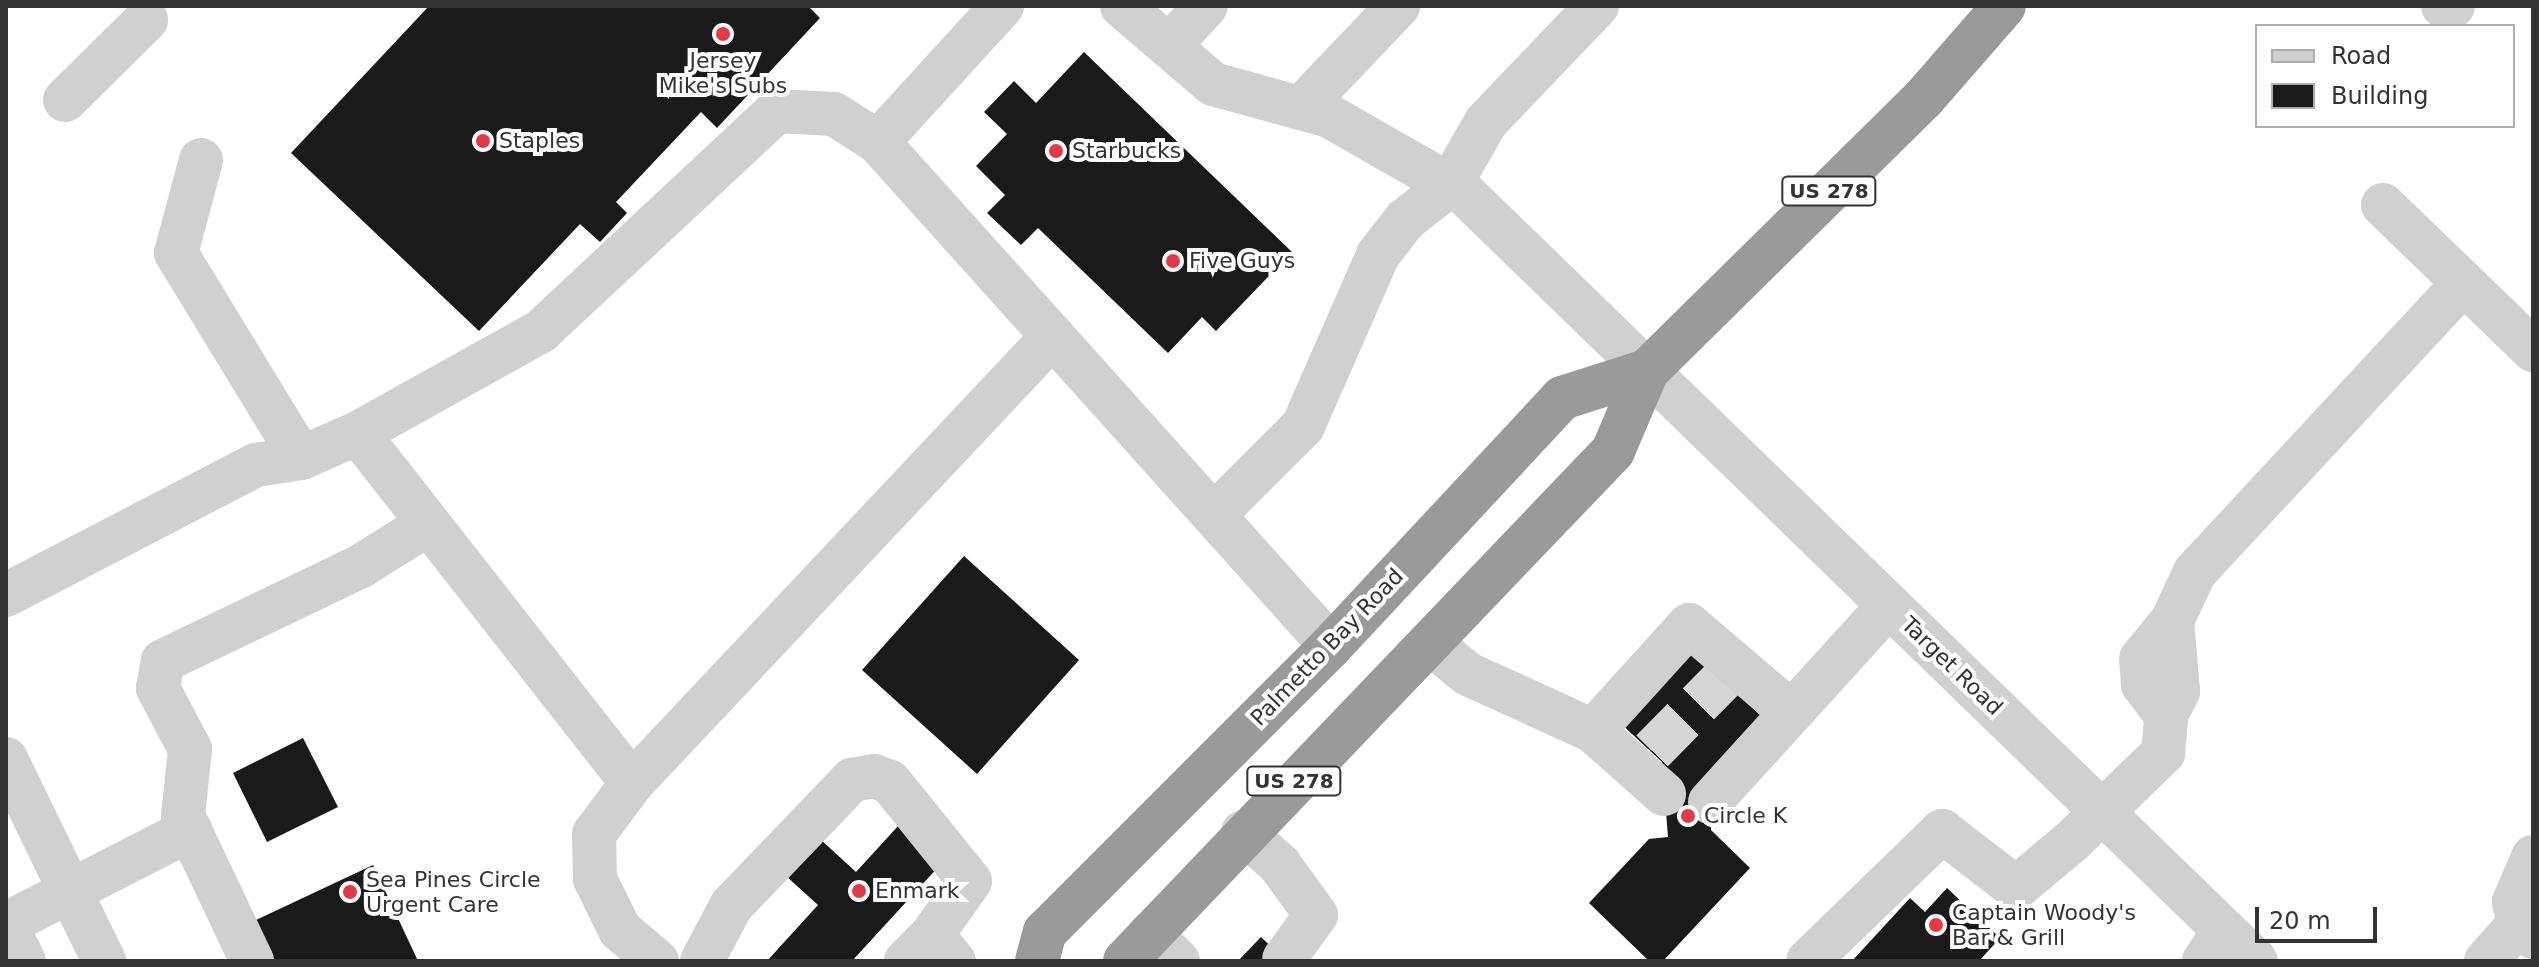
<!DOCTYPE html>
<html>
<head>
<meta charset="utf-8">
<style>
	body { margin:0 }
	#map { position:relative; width:2539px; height:967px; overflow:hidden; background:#fff; font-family:"DejaVu Sans",sans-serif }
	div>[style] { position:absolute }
	.building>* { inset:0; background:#1a1a1a }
	.minor-tunnel>* { height:44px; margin-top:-22px; transform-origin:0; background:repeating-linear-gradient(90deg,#d6d6d6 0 44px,transparent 0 66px) }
	.minor>* { height:44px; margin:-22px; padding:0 22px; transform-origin:22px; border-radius:22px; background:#d0d0d0 }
	.highway>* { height:44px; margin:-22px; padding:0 22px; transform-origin:22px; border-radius:22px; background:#9a9a9a }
	.dots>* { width:22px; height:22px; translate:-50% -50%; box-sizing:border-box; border:4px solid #fff; border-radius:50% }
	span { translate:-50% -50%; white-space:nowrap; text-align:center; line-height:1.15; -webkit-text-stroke:8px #fff; paint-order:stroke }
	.shield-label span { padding:2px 6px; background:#fff; border:2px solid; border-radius:6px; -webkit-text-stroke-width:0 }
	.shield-label { font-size:20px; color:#333; font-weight:700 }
	.poi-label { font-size:22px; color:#333 }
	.left { translate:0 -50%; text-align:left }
	.street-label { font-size:22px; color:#333 }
	.frame { position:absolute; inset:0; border:8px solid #333; pointer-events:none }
	.legend { position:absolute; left:2255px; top:24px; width:260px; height:104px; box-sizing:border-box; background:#fff; border:2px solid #adadad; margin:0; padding:10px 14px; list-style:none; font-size:24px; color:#333 }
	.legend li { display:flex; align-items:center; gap:16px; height:40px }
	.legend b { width:40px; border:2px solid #adadad }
	.scale { position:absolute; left:2255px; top:907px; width:122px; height:36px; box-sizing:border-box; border:4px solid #333; border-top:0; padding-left:10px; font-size:24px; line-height:28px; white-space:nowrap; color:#333; -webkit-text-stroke:6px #fff; paint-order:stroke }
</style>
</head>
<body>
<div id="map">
	<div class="building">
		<div style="clip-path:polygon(429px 6px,808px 6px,820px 18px,717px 128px,701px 112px,616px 202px,627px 213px,600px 242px,580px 224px,479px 331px,291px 153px)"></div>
		<div style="clip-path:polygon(1084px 52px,1292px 252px,1216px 331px,1202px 317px,1168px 353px,1038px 228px,1021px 245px,987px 213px,1005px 195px,976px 166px,1007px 134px,984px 112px,1014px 81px,1036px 103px)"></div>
		<div style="clip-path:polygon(964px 556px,1079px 660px,977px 774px,862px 670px)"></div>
		<div style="clip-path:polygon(1686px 646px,1760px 715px,1709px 771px,1711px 830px,1750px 868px,1663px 961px,1649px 961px,1589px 903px,1649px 839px,1668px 837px,1662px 762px,1617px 720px)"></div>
		<div style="clip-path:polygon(303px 738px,338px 807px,267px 842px,233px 773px)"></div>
		<div style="clip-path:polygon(899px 825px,941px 864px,852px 961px,767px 961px,818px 905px,786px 876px,820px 839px,856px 872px)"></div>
		<div style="clip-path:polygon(373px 865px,418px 961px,275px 961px,256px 920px)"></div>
		<div style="clip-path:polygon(1947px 888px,2000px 938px,1979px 961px,1852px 961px,1910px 898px,1925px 912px)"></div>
		<div style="clip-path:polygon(1261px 937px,1284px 959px,1286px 961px,1238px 961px)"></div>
	</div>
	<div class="minor-tunnel">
		<div style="left:1652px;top:751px;width:100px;rotate:-45.4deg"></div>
	</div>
	<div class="minor">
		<div style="left:1122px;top:6px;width:120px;rotate:40.6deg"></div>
		<div style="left:1213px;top:84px;width:120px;rotate:15.4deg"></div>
		<div style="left:1329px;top:116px;width:155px;rotate:29.7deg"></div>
		<div style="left:1464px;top:193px;width:1103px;rotate:44.12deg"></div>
		<div style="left:2443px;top:6px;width:10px"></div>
		<div style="left:1169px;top:46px;width:54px;rotate:-47.2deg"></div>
		<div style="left:65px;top:100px;width:114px;rotate:-44.6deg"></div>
		<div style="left:1301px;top:108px;width:141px;rotate:-46.4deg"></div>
		<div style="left:878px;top:142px;width:678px;rotate:48.05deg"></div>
		<div style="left:201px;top:160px;width:96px;rotate:105deg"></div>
		<div style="left:176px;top:253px;width:240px;rotate:58.6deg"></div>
		<div style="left:2383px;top:205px;width:209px;rotate:44deg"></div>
		<div style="left:1215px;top:514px;width:124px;rotate:-45deg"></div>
		<div style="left:1303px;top:426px;width:187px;rotate:-66.3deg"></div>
		<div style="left:1378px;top:255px;width:44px;rotate:-52.4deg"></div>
		<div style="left:1405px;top:220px;width:57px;rotate:-37.9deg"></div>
		<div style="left:1450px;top:185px;width:73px;rotate:-60.3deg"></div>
		<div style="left:1486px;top:122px;width:161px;rotate:-46.3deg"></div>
		<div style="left:6px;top:595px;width:282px;rotate:-27.5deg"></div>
		<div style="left:256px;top:465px;width:46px;rotate:-8.8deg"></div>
		<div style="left:301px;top:458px;width:62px;rotate:-23.7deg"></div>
		<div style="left:1430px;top:643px;width:49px;rotate:39.2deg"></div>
		<div style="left:1468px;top:674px;width:137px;rotate:24.5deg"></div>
		<div style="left:1593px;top:731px;width:95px;rotate:41.6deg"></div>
		<div style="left:2166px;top:715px;width:38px;rotate:-127deg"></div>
		<div style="left:2143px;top:685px;width:26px;rotate:-94deg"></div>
		<div style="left:2141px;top:659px;width:49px;rotate:-50.8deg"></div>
		<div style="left:2172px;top:621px;width:54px;rotate:-64.9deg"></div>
		<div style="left:2195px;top:572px;width:393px;rotate:-47.1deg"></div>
		<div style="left:1593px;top:731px;width:143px;rotate:-47.8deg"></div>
		<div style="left:1689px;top:625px;width:134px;rotate:40.5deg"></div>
		<div style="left:6px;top:759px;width:225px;rotate:64.1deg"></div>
		<div style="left:632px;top:783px;width:614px;rotate:-46.72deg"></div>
		<div style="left:1710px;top:802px;width:266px;rotate:-47.7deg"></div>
		<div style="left:1243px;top:832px;width:48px;rotate:41.6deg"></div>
		<div style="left:1279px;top:864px;width:63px;rotate:54deg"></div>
		<div style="left:1316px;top:915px;width:54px;rotate:126deg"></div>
		<div style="left:2533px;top:857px;width:49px;rotate:112.9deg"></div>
		<div style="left:2514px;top:902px;width:23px;rotate:77deg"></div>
		<div style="left:2519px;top:924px;width:19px;rotate:43deg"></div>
		<div style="left:6px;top:924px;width:207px;rotate:-27.1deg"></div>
		<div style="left:6px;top:925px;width:40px;rotate:63.4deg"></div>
		<div style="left:1150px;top:934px;width:39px;rotate:44deg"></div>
		<div style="left:252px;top:961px;width:161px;rotate:-115.4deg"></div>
		<div style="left:183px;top:816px;width:67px;rotate:-84deg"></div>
		<div style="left:190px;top:749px;width:69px;rotate:-117.7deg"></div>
		<div style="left:158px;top:688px;width:27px;rotate:-80deg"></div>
		<div style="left:163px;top:661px;width:220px;rotate:-25.6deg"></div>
		<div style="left:361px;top:566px;width:79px;rotate:-32.1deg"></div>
		<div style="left:657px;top:961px;width:48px;rotate:-140deg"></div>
		<div style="left:620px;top:930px;width:57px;rotate:-116.1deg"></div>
		<div style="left:595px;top:879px;width:45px;rotate:-91.3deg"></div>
		<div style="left:594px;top:834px;width:64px;rotate:-53.3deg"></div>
		<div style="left:632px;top:783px;width:444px;rotate:-128.1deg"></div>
		<div style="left:358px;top:433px;width:210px;rotate:-29.1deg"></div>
		<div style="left:541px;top:331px;width:323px;rotate:-43deg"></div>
		<div style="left:777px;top:111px;width:57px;rotate:3deg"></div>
		<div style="left:834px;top:114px;width:52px;rotate:32.5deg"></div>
		<div style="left:878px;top:142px;width:184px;rotate:-47.6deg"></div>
		<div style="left:702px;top:961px;width:62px;rotate:-62.2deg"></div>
		<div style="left:731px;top:906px;width:175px;rotate:-46.2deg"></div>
		<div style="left:852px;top:780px;width:22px;rotate:-10deg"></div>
		<div style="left:874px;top:776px;width:17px;rotate:21deg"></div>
		<div style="left:890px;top:782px;width:127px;rotate:51.1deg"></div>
		<div style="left:970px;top:881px;width:66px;rotate:125.1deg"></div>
		<div style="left:906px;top:961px;width:37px;rotate:-45deg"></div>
		<div style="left:932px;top:935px;width:34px;rotate:50deg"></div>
		<div style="left:1808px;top:961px;width:187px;rotate:-44.1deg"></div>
		<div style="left:1942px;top:831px;width:93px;rotate:37.6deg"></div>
		<div style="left:2016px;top:888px;width:73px;rotate:-40deg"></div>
		<div style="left:2072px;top:841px;width:127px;rotate:-44deg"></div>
		<div style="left:2163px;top:753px;width:38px;rotate:-85deg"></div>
		<div style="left:2166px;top:715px;width:27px;rotate:-63deg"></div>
		<div style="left:2178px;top:691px;width:70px;rotate:-94.9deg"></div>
		<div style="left:2204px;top:961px;width:37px;rotate:-57deg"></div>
		<div style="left:2486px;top:961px;width:50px;rotate:-48.3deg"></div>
	</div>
	<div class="highway">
		<div style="left:1037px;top:961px;width:30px;rotate:-75deg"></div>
		<div style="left:1045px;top:932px;width:404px;rotate:-45deg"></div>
		<div style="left:1331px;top:646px;width:339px;rotate:-47deg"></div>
		<div style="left:1562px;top:398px;width:89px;rotate:-17.6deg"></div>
		<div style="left:1125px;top:961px;width:706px;rotate:-46.26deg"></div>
		<div style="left:1613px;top:451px;width:87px;rotate:-67deg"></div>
		<div style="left:1647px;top:371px;width:388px;rotate:-44.6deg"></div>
		<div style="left:1923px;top:99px;width:123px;rotate:-48.9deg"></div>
	</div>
	<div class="dots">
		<div style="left:723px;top:34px;background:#e63946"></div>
		<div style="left:483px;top:141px;background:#e63946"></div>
		<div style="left:1056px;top:151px;background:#e63946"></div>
		<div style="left:1173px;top:261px;background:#e63946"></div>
		<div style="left:1688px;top:816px;background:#e63946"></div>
		<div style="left:859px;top:891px;background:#e63946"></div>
		<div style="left:350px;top:892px;background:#e63946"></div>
		<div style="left:1936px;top:925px;background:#e63946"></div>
	</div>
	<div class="shield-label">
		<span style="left:1829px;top:191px">US 278</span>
		<span style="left:1294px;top:781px">US 278</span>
	</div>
	<div class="poi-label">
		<span style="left:723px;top:73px">Jersey<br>Mike's Subs</span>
		<span class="left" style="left:499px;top:141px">Staples</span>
		<span class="left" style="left:1072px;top:151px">Starbucks</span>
		<span class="left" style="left:1189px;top:261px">Five Guys</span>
		<span class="left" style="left:1704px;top:816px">Circle K</span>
		<span class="left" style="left:366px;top:892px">Sea Pines Circle<br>Urgent Care</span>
		<span class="left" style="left:875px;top:891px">Enmark</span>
		<span class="left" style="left:1952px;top:925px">Captain Woody's<br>Bar &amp; Grill</span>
	</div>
	<div class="street-label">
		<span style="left:1327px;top:647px;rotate:-46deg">Palmetto Bay Road</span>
		<span style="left:1952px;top:666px;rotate:44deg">Target Road</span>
	</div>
	<div class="frame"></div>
	<ul class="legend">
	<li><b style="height:10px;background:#d0d0d0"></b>Road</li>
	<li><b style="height:22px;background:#1a1a1a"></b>Building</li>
	</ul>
	<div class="scale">20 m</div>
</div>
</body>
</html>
